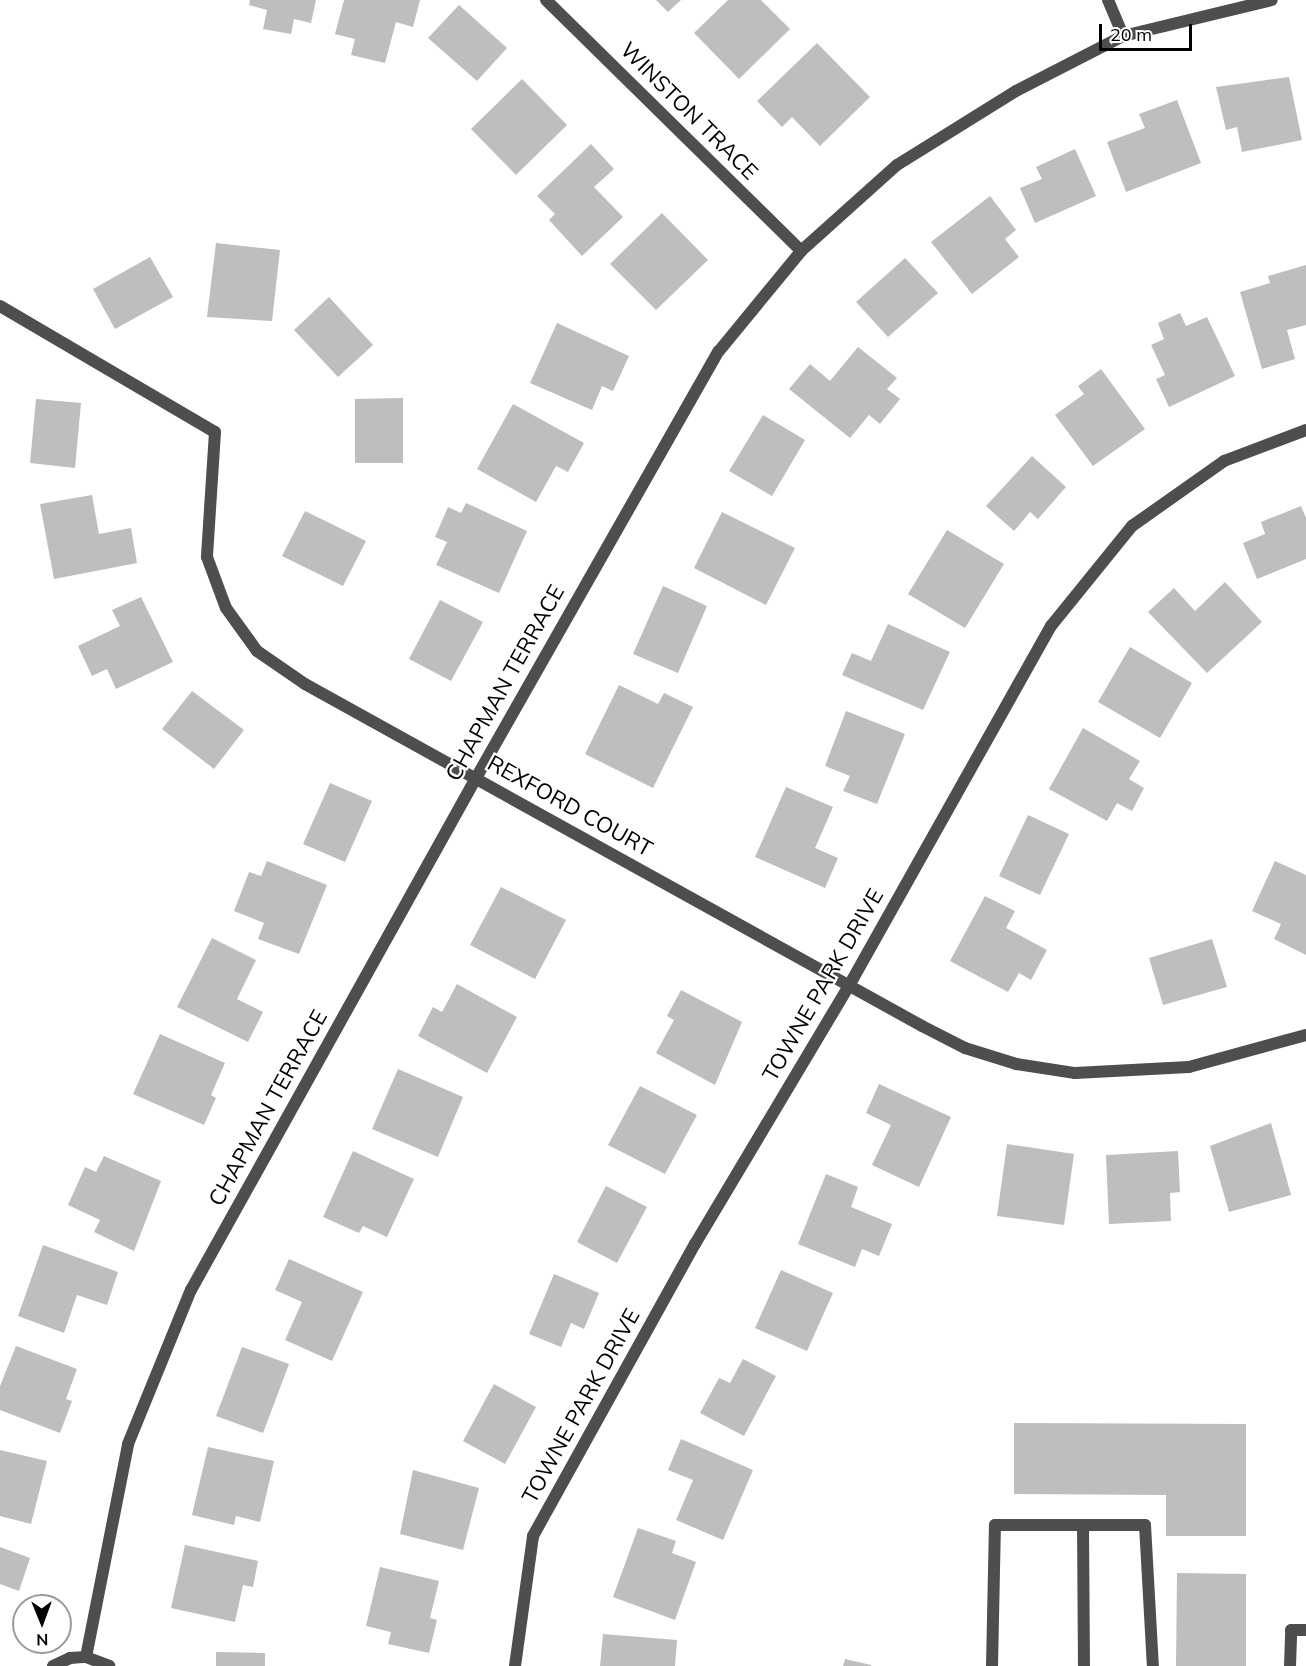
<!DOCTYPE html>
<html>
<head>
<meta charset="utf-8">
<style>
	body { margin:0 }
	#map { position:relative; width:1306px; height:1666px; overflow:hidden; background:#fff; font-family:Mulish,sans-serif }
	div>[style] { position:absolute }
	.building>* { inset:0; background:#bebebe }
	.lane>* { height:12px; margin:-6px; padding:0 6px; transform-origin:6px; border-radius:6px; background:#4e4e4e }
	.street>* { height:12px; margin:-6px; padding:0 6px; transform-origin:6px; border-radius:6px; background:#4e4e4e }
	span { translate:-50% -50%; white-space:nowrap; text-align:center; line-height:1.15; -webkit-text-stroke:4.5px #fff; paint-order:stroke }
	.street-label { font-size:22px; color:#000 }
	.north { position:absolute; left:12px; top:1594px; width:60px; height:60px; box-sizing:border-box; background:#fff; border:2px solid #999; border-radius:50%; rotate:179deg; font-size:16px; font-weight:700; line-height:24px; text-align:center; color:#000 }
	.north::after { content:''; display:block; margin:auto; width:21px; height:27px; background:#000; clip-path:polygon(50% 0,100% 100%,50% 72%,0 100%) }
	.scale { position:absolute; left:1099px; top:24px; width:93px; height:27px; box-sizing:border-box; border:3px solid #000; border-top:0; padding-left:8px; font-size:18px; line-height:21px; white-space:nowrap; color:#000; -webkit-text-stroke:4px #fff; paint-order:stroke }
</style>
</head>
<body>
<div id="map">
	<div class="building">
		<div style="clip-path:polygon(250px 0,316px 0,311px 23px,294px 19px,291px 34px,263px 29px,267px 10px,249px 5px)"></div>
		<div style="clip-path:polygon(344px 0,420px 0,413px 27px,396px 22px,385px 63px,351px 55px,355px 39px,335px 34px)"></div>
		<div style="clip-path:polygon(656px 0,681px 0,668px 12px)"></div>
		<div style="clip-path:polygon(728px 0,761px 0,790px 29px,739px 79px,694px 33px)"></div>
		<div style="clip-path:polygon(459px 5px,507px 48px,477px 81px,428px 38px)"></div>
		<div style="clip-path:polygon(817px 43px,870px 97px,820px 146px,792px 117px,782px 127px,757px 101px)"></div>
		<div style="clip-path:polygon(1289px 77px,1302px 140px,1242px 152px,1237px 127px,1226px 130px,1216px 87px)"></div>
		<div style="clip-path:polygon(522px 79px,567px 125px,516px 175px,471px 129px)"></div>
		<div style="clip-path:polygon(1177px 100px,1201px 163px,1126px 192px,1107px 142px,1145px 128px,1139px 114px)"></div>
		<div style="clip-path:polygon(591px 144px,614px 169px,594px 187px,623px 217px,582px 256px,549px 220px,555px 214px,537px 196px)"></div>
		<div style="clip-path:polygon(1075px 149px,1096px 196px,1035px 223px,1020px 188px,1042px 179px,1036px 167px)"></div>
		<div style="clip-path:polygon(990px 196px,1016px 230px,1005px 239px,1019px 257px,972px 294px,931px 242px)"></div>
		<div style="clip-path:polygon(662px 213px,708px 260px,656px 310px,610px 264px)"></div>
		<div style="clip-path:polygon(216px 243px,280px 250px,272px 321px,207px 317px)"></div>
		<div style="clip-path:polygon(150px 257px,173px 297px,115px 329px,93px 289px)"></div>
		<div style="clip-path:polygon(905px 258px,938px 293px,888px 337px,856px 302px)"></div>
		<div style="clip-path:polygon(1306px 265px,1306px 325px,1287px 330px,1295px 359px,1262px 369px,1240px 292px,1270px 283px,1268px 276px)"></div>
		<div style="clip-path:polygon(329px 297px,373px 345px,338px 377px,294px 330px)"></div>
		<div style="clip-path:polygon(1180px 313px,1186px 326px,1207px 317px,1235px 376px,1169px 407px,1156px 379px,1165px 375px,1151px 345px,1164px 339px,1158px 323px)"></div>
		<div style="clip-path:polygon(557px 323px,629px 356px,613px 391px,602px 386px,592px 410px,530px 383px)"></div>
		<div style="clip-path:polygon(858px 347px,897px 378px,887px 389px,900px 399px,880px 424px,869px 415px,850px 438px,789px 389px,810px 364px,830px 381px)"></div>
		<div style="clip-path:polygon(1101px 369px,1145px 429px,1093px 466px,1055px 415px,1084px 394px,1078px 386px)"></div>
		<div style="clip-path:polygon(403px 398px,403px 463px,355px 463px,355px 399px)"></div>
		<div style="clip-path:polygon(36px 399px,81px 403px,75px 468px,30px 463px)"></div>
		<div style="clip-path:polygon(513px 404px,584px 443px,568px 472px,556px 466px,536px 502px,477px 469px)"></div>
		<div style="clip-path:polygon(763px 415px,805px 440px,772px 496px,729px 471px)"></div>
		<div style="clip-path:polygon(1032px 456px,1066px 487px,1038px 519px,1030px 512px,1014px 531px,986px 506px)"></div>
		<div style="clip-path:polygon(92px 495px,99px 534px,131px 528px,137px 563px,54px 579px,40px 504px)"></div>
		<div style="clip-path:polygon(466px 503px,527px 531px,499px 593px,436px 565px,447px 542px,435px 537px,448px 507px,461px 513px)"></div>
		<div style="clip-path:polygon(1301px 506px,1306px 518px,1306px 559px,1257px 579px,1243px 543px,1265px 534px,1261px 522px)"></div>
		<div style="clip-path:polygon(305px 511px,366px 541px,343px 586px,282px 556px)"></div>
		<div style="clip-path:polygon(722px 512px,795px 548px,766px 605px,694px 568px)"></div>
		<div style="clip-path:polygon(947px 530px,1004px 564px,965px 628px,908px 594px)"></div>
		<div style="clip-path:polygon(1225px 582px,1262px 622px,1207px 673px,1148px 612px,1174px 588px,1195px 611px)"></div>
		<div style="clip-path:polygon(663px 586px,707px 606px,678px 673px,633px 654px)"></div>
		<div style="clip-path:polygon(141px 597px,173px 662px,116px 689px,107px 669px,92px 676px,78px 646px,120px 626px,112px 610px)"></div>
		<div style="clip-path:polygon(440px 600px,483px 622px,451px 681px,409px 659px)"></div>
		<div style="clip-path:polygon(888px 624px,950px 652px,923px 710px,842px 675px,852px 653px,871px 661px)"></div>
		<div style="clip-path:polygon(1130px 647px,1192px 683px,1160px 738px,1098px 702px)"></div>
		<div style="clip-path:polygon(619px 685px,658px 704px,664px 693px,693px 707px,653px 788px,585px 754px)"></div>
		<div style="clip-path:polygon(192px 691px,244px 730px,214px 769px,162px 729px)"></div>
		<div style="clip-path:polygon(846px 711px,905px 734px,877px 804px,843px 791px,850px 776px,825px 766px)"></div>
		<div style="clip-path:polygon(1083px 728px,1140px 761px,1129px 779px,1144px 788px,1132px 811px,1117px 803px,1107px 821px,1049px 789px)"></div>
		<div style="clip-path:polygon(330px 783px,372px 801px,345px 862px,303px 844px)"></div>
		<div style="clip-path:polygon(786px 787px,833px 807px,815px 848px,838px 858px,825px 888px,755px 857px)"></div>
		<div style="clip-path:polygon(1028px 815px,1069px 834px,1040px 895px,999px 876px)"></div>
		<div style="clip-path:polygon(267px 861px,327px 885px,299px 954px,258px 939px,264px 923px,234px 911px,249px 872px,261px 876px)"></div>
		<div style="clip-path:polygon(1275px 861px,1306px 875px,1306px 955px,1274px 939px,1281px 924px,1252px 911px)"></div>
		<div style="clip-path:polygon(501px 887px,566px 920px,535px 979px,470px 945px)"></div>
		<div style="clip-path:polygon(985px 896px,1015px 911px,1006px 928px,1047px 950px,1031px 980px,1019px 973px,1008px 992px,950px 961px)"></div>
		<div style="clip-path:polygon(212px 938px,256px 960px,237px 999px,263px 1012px,248px 1042px,177px 1007px)"></div>
		<div style="clip-path:polygon(1212px 939px,1227px 987px,1163px 1005px,1149px 958px)"></div>
		<div style="clip-path:polygon(457px 984px,517px 1017px,487px 1073px,418px 1036px,433px 1007px,442px 1012px)"></div>
		<div style="clip-path:polygon(681px 990px,742px 1022px,715px 1085px,656px 1053px,674px 1020px,667px 1016px)"></div>
		<div style="clip-path:polygon(160px 1034px,225px 1063px,211px 1095px,216px 1098px,204px 1125px,133px 1094px)"></div>
		<div style="clip-path:polygon(398px 1069px,463px 1097px,438px 1157px,372px 1129px)"></div>
		<div style="clip-path:polygon(879px 1084px,951px 1117px,919px 1187px,872px 1165px,891px 1125px,866px 1113px)"></div>
		<div style="clip-path:polygon(640px 1086px,697px 1115px,665px 1174px,608px 1145px)"></div>
		<div style="clip-path:polygon(1271px 1123px,1291px 1195px,1229px 1212px,1210px 1146px)"></div>
		<div style="clip-path:polygon(1007px 1144px,1074px 1154px,1064px 1225px,997px 1216px)"></div>
		<div style="clip-path:polygon(353px 1151px,414px 1179px,387px 1237px,363px 1226px,359px 1233px,323px 1217px)"></div>
		<div style="clip-path:polygon(1178px 1151px,1180px 1192px,1170px 1193px,1171px 1221px,1109px 1224px,1106px 1155px)"></div>
		<div style="clip-path:polygon(104px 1156px,161px 1181px,134px 1251px,94px 1232px,100px 1220px,68px 1205px,85px 1167px,96px 1172px)"></div>
		<div style="clip-path:polygon(826px 1174px,858px 1187px,851px 1207px,892px 1224px,879px 1256px,862px 1249px,855px 1267px,798px 1244px)"></div>
		<div style="clip-path:polygon(606px 1186px,647px 1207px,617px 1263px,577px 1242px)"></div>
		<div style="clip-path:polygon(43px 1245px,118px 1272px,107px 1305px,77px 1295px,64px 1333px,18px 1316px)"></div>
		<div style="clip-path:polygon(289px 1259px,363px 1292px,332px 1361px,285px 1340px,302px 1302px,275px 1290px)"></div>
		<div style="clip-path:polygon(781px 1270px,833px 1293px,807px 1351px,755px 1328px)"></div>
		<div style="clip-path:polygon(554px 1274px,599px 1293px,584px 1329px,571px 1323px,561px 1347px,529px 1334px)"></div>
		<div style="clip-path:polygon(16px 1346px,77px 1369px,66px 1399px,72px 1401px,60px 1433px,0 1410px,0 1386px)"></div>
		<div style="clip-path:polygon(242px 1347px,289px 1364px,263px 1433px,216px 1416px)"></div>
		<div style="clip-path:polygon(743px 1359px,776px 1376px,744px 1436px,700px 1413px,719px 1378px,730px 1383px)"></div>
		<div style="clip-path:polygon(494px 1384px,536px 1407px,505px 1464px,463px 1441px)"></div>
		<div style="clip-path:polygon(1014px 1423px,1246px 1424px,1246px 1536px,1166px 1536px,1166px 1495px,1014px 1494px)"></div>
		<div style="clip-path:polygon(681px 1439px,753px 1470px,723px 1540px,676px 1520px,693px 1480px,668px 1470px)"></div>
		<div style="clip-path:polygon(208px 1447px,274px 1461px,260px 1522px,236px 1516px,234px 1525px,192px 1515px)"></div>
		<div style="clip-path:polygon(0 1450px,47px 1461px,31px 1524px,0 1516px)"></div>
		<div style="clip-path:polygon(413px 1470px,479px 1488px,463px 1550px,400px 1534px)"></div>
		<div style="clip-path:polygon(638px 1528px,676px 1541px,672px 1553px,696px 1562px,675px 1620px,613px 1597px)"></div>
		<div style="clip-path:polygon(185px 1545px,258px 1561px,253px 1587px,243px 1585px,235px 1622px,171px 1608px)"></div>
		<div style="clip-path:polygon(0 1547px,30px 1558px,19px 1591px,0 1584px)"></div>
		<div style="clip-path:polygon(380px 1567px,439px 1581px,430px 1618px,437px 1620px,429px 1653px,388px 1644px,391px 1632px,366px 1626px)"></div>
		<div style="clip-path:polygon(1177px 1573px,1246px 1574px,1246px 1666px,1176px 1666px)"></div>
		<div style="clip-path:polygon(603px 1634px,677px 1640px,675px 1666px,600px 1666px)"></div>
		<div style="clip-path:polygon(216px 1652px,265px 1653px,265px 1666px,216px 1666px)"></div>
		<div style="clip-path:polygon(845px 1659px,871px 1665px,871px 1666px,843px 1666px)"></div>
	</div>
	<div class="lane">
		<div style="left:0;top:306px;width:249px;rotate:30.4deg"></div>
		<div style="left:1083px;top:1525px;width:141px;rotate:89.6deg"></div>
		<div style="left:992px;top:1666px;width:141px;rotate:-88.8deg"></div>
		<div style="left:995px;top:1525px;width:150px"></div>
		<div style="left:1145px;top:1525px;width:141px;rotate:86.8deg"></div>
		<div style="left:1290px;top:1666px;width:36px;rotate:-88deg"></div>
		<div style="left:1291px;top:1630px;width:15px"></div>
	</div>
	<div class="street">
		<div style="left:546px;top:0;width:358px;rotate:44.5deg"></div>
		<div style="left:1108px;top:0;width:39px;rotate:67deg"></div>
		<div style="left:215px;top:432px;width:125px;rotate:93.7deg"></div>
		<div style="left:207px;top:557px;width:54px;rotate:69.6deg"></div>
		<div style="left:226px;top:608px;width:53px;rotate:54.2deg"></div>
		<div style="left:257px;top:651px;width:58px;rotate:34.5deg"></div>
		<div style="left:305px;top:684px;width:705px;rotate:29deg"></div>
		<div style="left:922px;top:1026px;width:48px;rotate:27.1deg"></div>
		<div style="left:965px;top:1048px;width:53px;rotate:17.4deg"></div>
		<div style="left:1016px;top:1064px;width:60px;rotate:8.7deg"></div>
		<div style="left:1075px;top:1073px;width:114px;rotate:-3deg"></div>
		<div style="left:1189px;top:1067px;width:121px;rotate:-15.3deg"></div>
		<div style="left:86px;top:1657px;width:217px;rotate:-78.8deg"></div>
		<div style="left:128px;top:1444px;width:166px;rotate:-67.8deg"></div>
		<div style="left:191px;top:1290px;width:586px;rotate:-60.9deg"></div>
		<div style="left:476px;top:778px;width:491px;rotate:-60.4deg"></div>
		<div style="left:719px;top:351px;width:129px;rotate:-50.6deg"></div>
		<div style="left:801px;top:251px;width:129px;rotate:-41.9deg"></div>
		<div style="left:897px;top:165px;width:140px;rotate:-31.9deg"></div>
		<div style="left:1016px;top:91px;width:120px;rotate:-27.2deg"></div>
		<div style="left:1123px;top:36px;width:153px;rotate:-13.6deg"></div>
		<div style="left:53px;top:1666px;width:19px;rotate:-25deg"></div>
		<div style="left:70px;top:1658px;width:16px;rotate:-4deg"></div>
		<div style="left:86px;top:1657px;width:25px;rotate:21deg"></div>
		<div style="left:515px;top:1666px;width:131px;rotate:-82.1deg"></div>
		<div style="left:533px;top:1536px;width:334px;rotate:-61deg"></div>
		<div style="left:695px;top:1244px;width:303px;rotate:-59.2deg"></div>
		<div style="left:850px;top:984px;width:411px;rotate:-60.7deg"></div>
		<div style="left:1051px;top:626px;width:129px;rotate:-51deg"></div>
		<div style="left:1132px;top:526px;width:113px;rotate:-35.2deg"></div>
		<div style="left:1224px;top:461px;width:88px;rotate:-20.7deg"></div>
	</div>
	<div class="street-label">
		<span style="left:689px;top:111px;rotate:45deg">WINSTON TRACE</span>
		<span style="left:505px;top:683px;rotate:-61deg">CHAPMAN TERRACE</span>
		<span style="left:570px;top:806px;rotate:29deg">REXFORD COURT</span>
		<span style="left:823px;top:985px;rotate:-60deg">TOWNE PARK DRIVE</span>
		<span style="left:268px;top:1108px;rotate:-61deg">CHAPMAN TERRACE</span>
		<span style="left:581px;top:1406px;rotate:-61deg">TOWNE PARK DRIVE</span>
	</div>
	<div class="north">N</div>
	<div class="scale">20 m</div>
</div>
</body>
</html>
